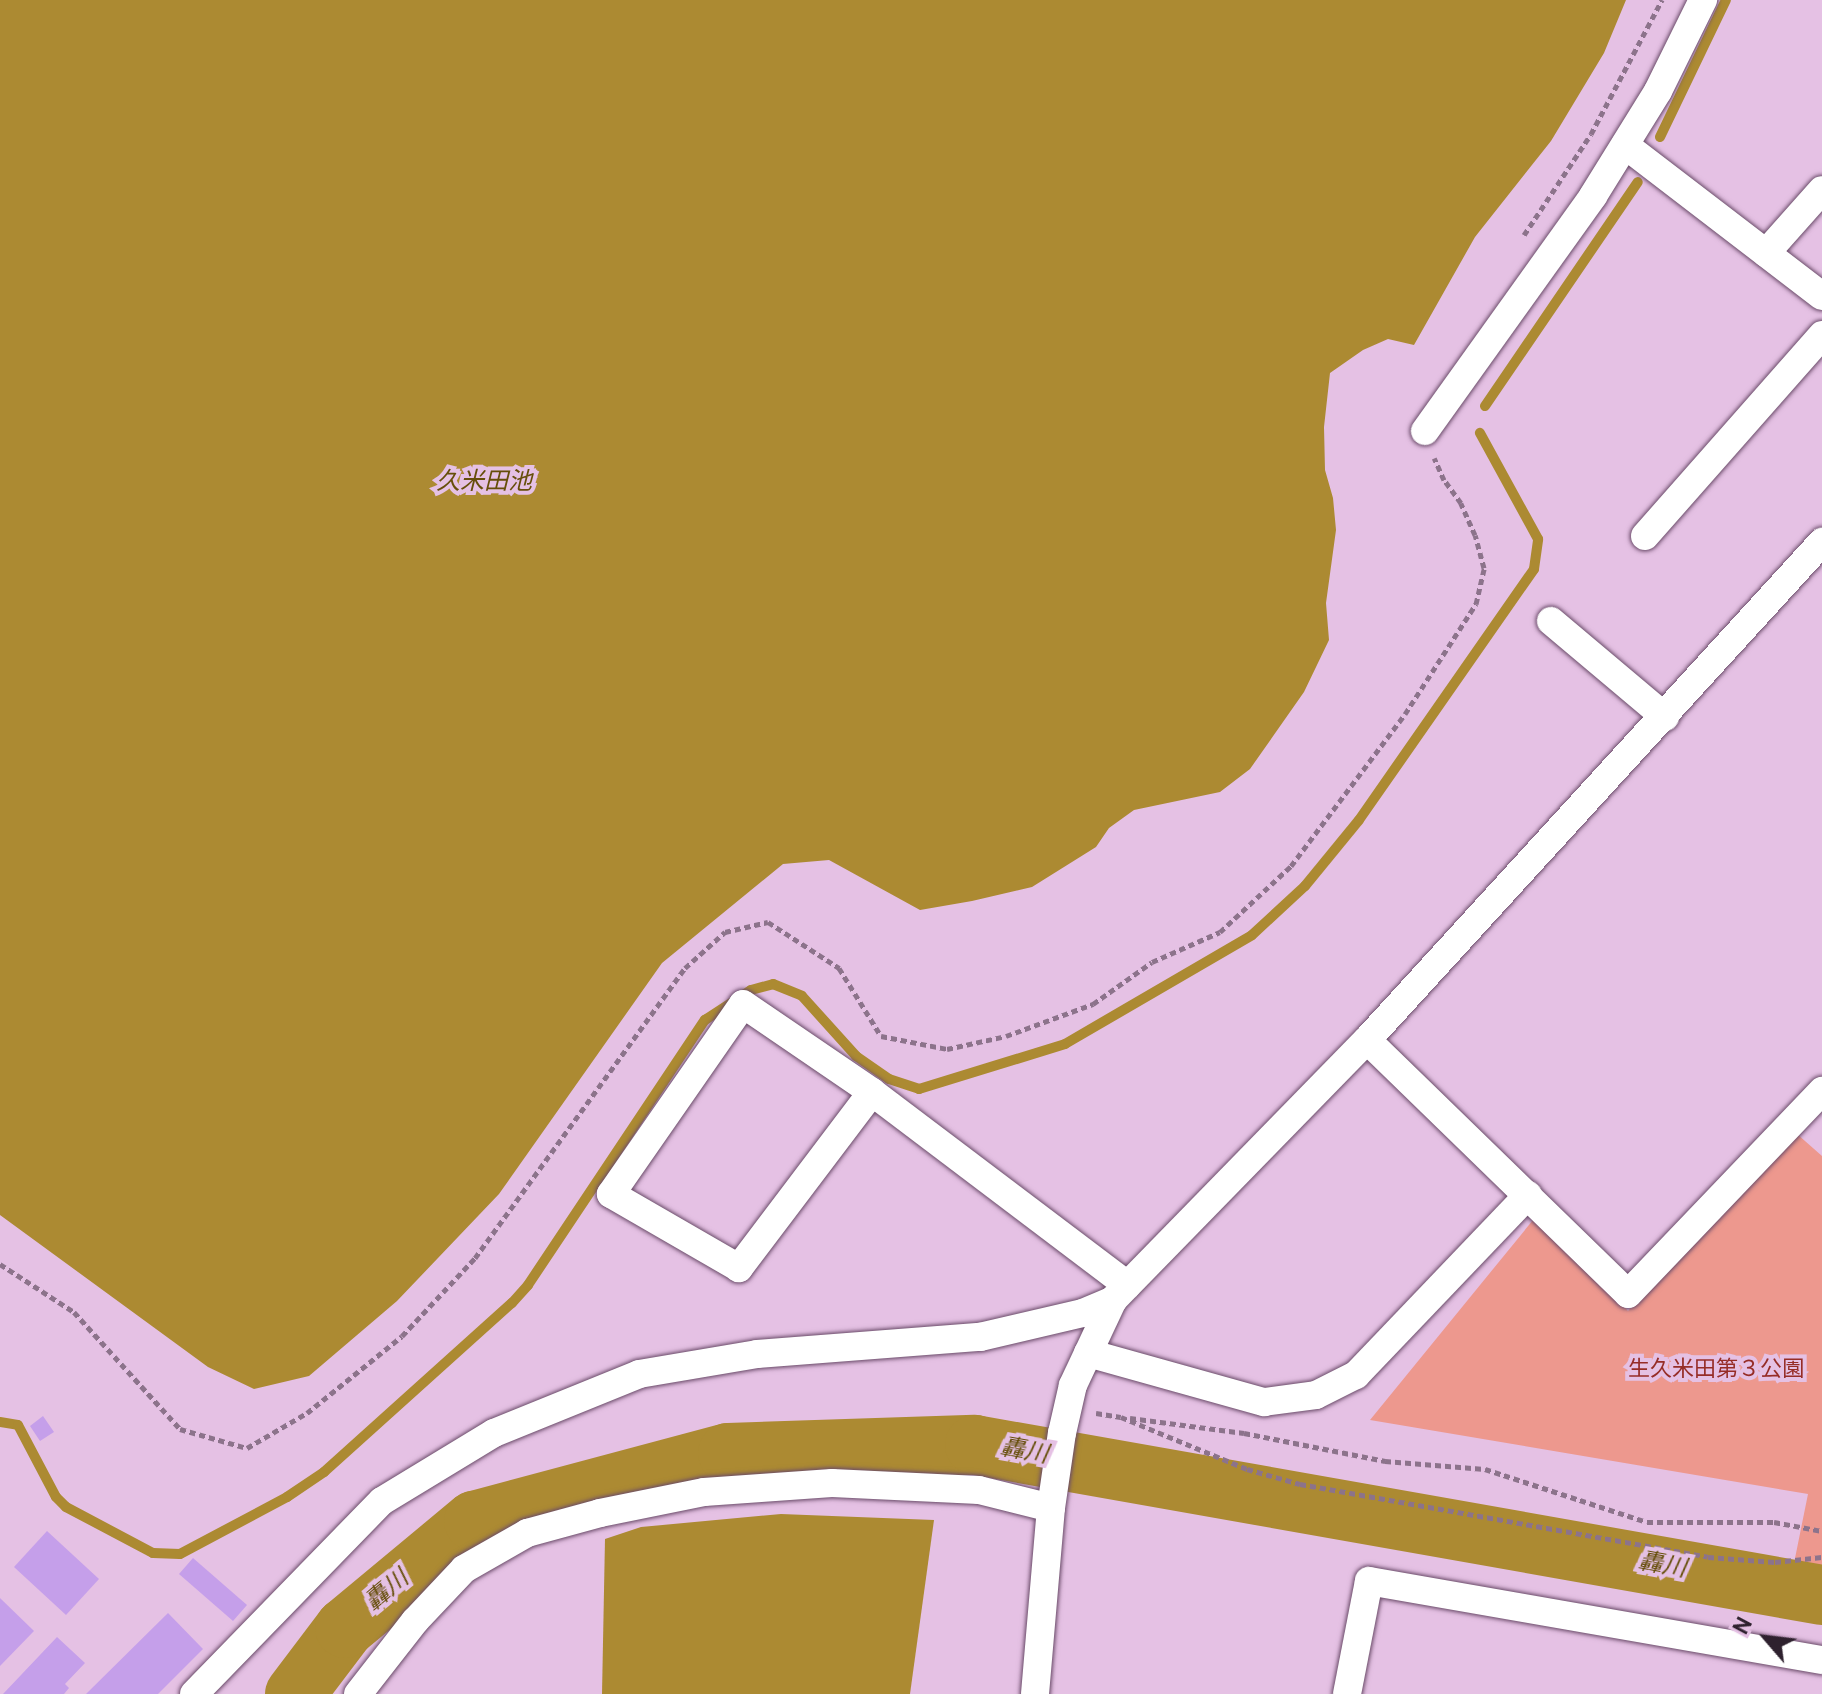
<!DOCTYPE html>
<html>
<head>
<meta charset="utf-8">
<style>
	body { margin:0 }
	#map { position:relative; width:1822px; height:1694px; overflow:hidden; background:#e5c1e4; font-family:Overpass,"Noto Sans JP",sans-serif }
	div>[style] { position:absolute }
	.green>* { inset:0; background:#ed988e }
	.water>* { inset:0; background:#ac8a32 }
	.stream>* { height:10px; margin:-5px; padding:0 5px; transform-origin:5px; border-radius:5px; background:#ac8a32 }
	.river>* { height:60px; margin:-30px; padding:0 30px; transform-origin:30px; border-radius:30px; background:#ac8a32 }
	.building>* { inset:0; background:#c59fea }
	.path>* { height:5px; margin-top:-2.5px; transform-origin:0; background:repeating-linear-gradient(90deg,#8c738b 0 6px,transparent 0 10px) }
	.roads { filter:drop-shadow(0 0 2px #6a4b69) drop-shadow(0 0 2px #6a4b69) }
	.minor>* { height:28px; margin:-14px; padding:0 14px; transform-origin:14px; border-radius:14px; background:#fff }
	span { translate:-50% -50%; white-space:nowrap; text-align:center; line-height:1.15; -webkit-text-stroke:8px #e5c1e4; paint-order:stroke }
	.park-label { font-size:22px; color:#962d27 }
	.water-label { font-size:24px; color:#664e0a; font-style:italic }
	.north { position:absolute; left:1726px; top:1598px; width:80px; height:80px; -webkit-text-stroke:6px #e5c1e4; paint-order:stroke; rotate:298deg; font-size:22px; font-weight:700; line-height:32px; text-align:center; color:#2e212e }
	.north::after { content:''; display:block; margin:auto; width:28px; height:36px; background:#2e212e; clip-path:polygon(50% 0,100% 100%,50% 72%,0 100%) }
</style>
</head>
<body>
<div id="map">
	<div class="green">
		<div style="clip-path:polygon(1788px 1126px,1822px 1156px,1822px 1589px,1790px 1583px,1808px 1494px,1370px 1420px,1542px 1209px,1628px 1311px)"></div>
	</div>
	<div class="water">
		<div style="clip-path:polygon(0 0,1626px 0,1604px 53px,1551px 141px,1475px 237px,1414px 345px,1388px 339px,1363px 350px,1330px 373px,1324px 427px,1325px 470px,1333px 498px,1336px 530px,1326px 603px,1329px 640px,1304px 692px,1250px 769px,1220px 792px,1134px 810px,1109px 828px,1096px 847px,1032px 887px,972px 901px,920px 910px,829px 860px,783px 864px,662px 963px,499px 1194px,397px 1301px,309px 1376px,254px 1389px,208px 1367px,0 1215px)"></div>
		<div style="clip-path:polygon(781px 1514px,934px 1520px,910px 1694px,602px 1694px,605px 1539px,641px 1527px)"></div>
	</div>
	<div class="stream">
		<div style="left:1660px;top:137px;width:152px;rotate:-64.3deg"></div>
		<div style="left:1485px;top:406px;width:271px;rotate:-55.7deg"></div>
		<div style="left:0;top:1422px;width:18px;rotate:9deg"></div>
		<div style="left:18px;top:1425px;width:81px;rotate:62.2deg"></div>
		<div style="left:56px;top:1497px;width:14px;rotate:45deg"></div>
		<div style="left:66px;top:1507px;width:98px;rotate:27.9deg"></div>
		<div style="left:153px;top:1553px;width:27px;rotate:2deg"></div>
		<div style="left:180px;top:1554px;width:121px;rotate:-28deg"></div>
		<div style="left:287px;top:1497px;width:45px;rotate:-34deg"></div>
		<div style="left:324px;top:1472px;width:253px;rotate:-42deg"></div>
		<div style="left:512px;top:1303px;width:24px;rotate:-48deg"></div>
		<div style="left:528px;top:1285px;width:319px;rotate:-56.3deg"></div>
		<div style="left:705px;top:1020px;width:55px;rotate:-33.1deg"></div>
		<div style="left:751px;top:990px;width:23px;rotate:-15deg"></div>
		<div style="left:773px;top:984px;width:31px;rotate:22deg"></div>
		<div style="left:802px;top:996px;width:81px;rotate:48deg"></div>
		<div style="left:856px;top:1056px;width:40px;rotate:34.9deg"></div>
		<div style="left:889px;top:1079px;width:32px;rotate:18deg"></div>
		<div style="left:919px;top:1089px;width:153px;rotate:-17.1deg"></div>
		<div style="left:1065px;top:1044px;width:216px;rotate:-30.2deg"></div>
		<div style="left:1252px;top:935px;width:72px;rotate:-42.8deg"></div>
		<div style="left:1305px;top:886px;width:85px;rotate:-50.7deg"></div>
		<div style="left:1359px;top:820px;width:306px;rotate:-55.1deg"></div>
		<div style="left:1534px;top:569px;width:30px;rotate:-82deg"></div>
		<div style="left:1538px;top:539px;width:121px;rotate:-118.7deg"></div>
	</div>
	<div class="river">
		<div style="left:295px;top:1694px;width:83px;rotate:-52.9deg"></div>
		<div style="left:345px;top:1628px;width:168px;rotate:-39.7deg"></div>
		<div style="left:474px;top:1521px;width:263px;rotate:-15deg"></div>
		<div style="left:728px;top:1453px;width:247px;rotate:-1.9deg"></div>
		<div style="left:975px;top:1445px;width:860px;rotate:10.04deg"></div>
	</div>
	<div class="building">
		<div style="clip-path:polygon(43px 1416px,54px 1432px,40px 1441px,30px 1426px)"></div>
		<div style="clip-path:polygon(47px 1531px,99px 1579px,66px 1615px,14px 1567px)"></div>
		<div style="clip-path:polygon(193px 1558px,247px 1605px,233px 1621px,179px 1574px)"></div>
		<div style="clip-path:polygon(0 1598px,34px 1631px,0 1666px)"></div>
		<div style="clip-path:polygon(168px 1613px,203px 1649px,158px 1694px,86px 1694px)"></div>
		<div style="clip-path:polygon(57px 1637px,85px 1663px,65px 1684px,69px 1688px,64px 1694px,3px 1694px)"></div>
	</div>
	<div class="path">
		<div style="left:1524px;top:235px;width:121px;rotate:-56.4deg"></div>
		<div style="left:1591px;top:134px;width:152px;rotate:-62.1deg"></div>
		<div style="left:0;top:1264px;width:88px;rotate:33deg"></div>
		<div style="left:74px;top:1312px;width:158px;rotate:47.8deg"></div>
		<div style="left:180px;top:1429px;width:70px;rotate:15.8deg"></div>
		<div style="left:247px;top:1448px;width:69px;rotate:-30.3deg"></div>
		<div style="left:307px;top:1413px;width:122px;rotate:-39deg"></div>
		<div style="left:402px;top:1336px;width:107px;rotate:-46.9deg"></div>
		<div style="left:475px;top:1258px;width:358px;rotate:-54.1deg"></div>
		<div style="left:685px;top:968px;width:54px;rotate:-42deg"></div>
		<div style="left:725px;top:932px;width:44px;rotate:-13.1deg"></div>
		<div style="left:768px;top:922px;width:85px;rotate:32.9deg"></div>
		<div style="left:839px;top:968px;width:80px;rotate:58.3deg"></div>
		<div style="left:881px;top:1036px;width:67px;rotate:11.1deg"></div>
		<div style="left:947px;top:1049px;width:60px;rotate:-12.4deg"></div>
		<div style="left:1006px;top:1036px;width:93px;rotate:-20.2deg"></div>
		<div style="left:1093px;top:1004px;width:72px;rotate:-35.4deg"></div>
		<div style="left:1152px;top:962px;width:74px;rotate:-23.8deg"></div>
		<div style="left:1220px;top:932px;width:97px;rotate:-42.9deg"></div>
		<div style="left:1291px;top:866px;width:190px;rotate:-53.1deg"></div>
		<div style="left:1405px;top:714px;width:131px;rotate:-57.2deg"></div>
		<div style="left:1476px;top:604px;width:37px;rotate:-77deg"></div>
		<div style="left:1484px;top:568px;width:34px;rotate:-105deg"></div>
		<div style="left:1475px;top:535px;width:35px;rotate:-114deg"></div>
		<div style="left:1461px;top:503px;width:29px;rotate:-126deg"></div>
		<div style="left:1444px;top:480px;width:24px;rotate:-114deg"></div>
		<div style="left:1096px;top:1413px;width:25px;rotate:9deg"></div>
		<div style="left:1121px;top:1417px;width:136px;rotate:22.4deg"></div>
		<div style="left:1247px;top:1469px;width:55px;rotate:15.8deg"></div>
		<div style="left:1300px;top:1484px;width:414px;rotate:10.1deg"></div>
		<div style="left:1708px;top:1557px;width:67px;rotate:4.3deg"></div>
		<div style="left:1775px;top:1562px;width:47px;rotate:-6.1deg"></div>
		<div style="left:1130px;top:1418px;width:115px;rotate:7.5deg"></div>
		<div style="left:1244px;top:1433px;width:144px;rotate:11.2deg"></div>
		<div style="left:1385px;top:1461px;width:100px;rotate:4.6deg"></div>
		<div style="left:1485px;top:1469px;width:170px;rotate:18.1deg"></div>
		<div style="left:1647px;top:1522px;width:127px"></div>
		<div style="left:1774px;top:1522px;width:49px;rotate:10.6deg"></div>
	</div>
	<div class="roads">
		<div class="minor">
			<div style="left:1625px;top:145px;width:248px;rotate:37.5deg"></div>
			<div style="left:1766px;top:253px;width:84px;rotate:-48.4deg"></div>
			<div style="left:1425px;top:431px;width:289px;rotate:-54.4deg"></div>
			<div style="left:1593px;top:196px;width:123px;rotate:-58.2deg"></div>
			<div style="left:1658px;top:91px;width:102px;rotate:-63.7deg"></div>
			<div style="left:1645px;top:536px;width:268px;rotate:-48.6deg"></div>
			<div style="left:1551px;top:621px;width:149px;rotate:40.1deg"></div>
			<div style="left:1367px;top:1040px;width:364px;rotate:44.2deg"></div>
			<div style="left:1628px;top:1294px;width:281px;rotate:-46.3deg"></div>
			<div style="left:872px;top:1092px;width:221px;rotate:127.1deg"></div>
			<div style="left:739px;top:1268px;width:148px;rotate:-150deg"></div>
			<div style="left:611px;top:1194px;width:231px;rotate:-55.2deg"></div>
			<div style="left:743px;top:1004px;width:156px;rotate:34.3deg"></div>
			<div style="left:872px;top:1092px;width:320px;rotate:37.1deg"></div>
			<div style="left:1088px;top:1353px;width:183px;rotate:15.6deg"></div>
			<div style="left:1264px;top:1402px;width:52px;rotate:-7.7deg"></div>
			<div style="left:1316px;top:1395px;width:45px;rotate:-26.6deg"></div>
			<div style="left:1356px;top:1375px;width:249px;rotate:-46.3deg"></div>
			<div style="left:194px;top:1694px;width:269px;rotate:-45.8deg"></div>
			<div style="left:382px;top:1501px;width:131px;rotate:-31.3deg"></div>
			<div style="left:494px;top:1433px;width:157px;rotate:-22.1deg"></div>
			<div style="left:639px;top:1374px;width:120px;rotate:-9.6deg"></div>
			<div style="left:757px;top:1354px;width:224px;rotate:-4.4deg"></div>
			<div style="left:980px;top:1337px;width:106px;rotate:-13.1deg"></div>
			<div style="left:1083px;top:1313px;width:33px;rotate:-23deg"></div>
			<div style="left:1113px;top:1300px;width:363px;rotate:-45.7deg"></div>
			<div style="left:1367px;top:1040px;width:675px;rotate:-47.58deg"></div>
			<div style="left:358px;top:1694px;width:93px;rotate:-52deg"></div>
			<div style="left:415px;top:1621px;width:71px;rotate:-46.7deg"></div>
			<div style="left:464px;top:1569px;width:73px;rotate:-29.7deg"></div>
			<div style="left:527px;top:1533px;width:76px;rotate:-15.3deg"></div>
			<div style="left:600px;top:1513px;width:106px;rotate:-11.4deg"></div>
			<div style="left:704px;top:1492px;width:128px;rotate:-4deg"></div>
			<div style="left:832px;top:1483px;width:147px;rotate:2.7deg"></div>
			<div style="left:979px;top:1490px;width:74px;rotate:14deg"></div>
			<div style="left:1035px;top:1694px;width:187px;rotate:-85.1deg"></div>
			<div style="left:1051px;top:1508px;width:76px;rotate:-81.7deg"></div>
			<div style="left:1062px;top:1433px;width:49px;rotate:-77.1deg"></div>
			<div style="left:1073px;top:1385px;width:94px;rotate:-64.8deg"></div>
			<div style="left:1347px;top:1694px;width:115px;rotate:-79deg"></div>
			<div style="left:1369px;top:1581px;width:460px;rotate:9.9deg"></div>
		</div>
	</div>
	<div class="park-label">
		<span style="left:1716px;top:1371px">生久米田第３公園</span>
	</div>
	<div class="water-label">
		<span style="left:484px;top:484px">久米田池</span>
		<span style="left:1024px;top:1453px;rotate:10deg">轟川</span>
		<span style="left:1662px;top:1567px;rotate:10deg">轟川</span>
		<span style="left:388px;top:1592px;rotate:-40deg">轟川</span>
	</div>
	<div class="north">N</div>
</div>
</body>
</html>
